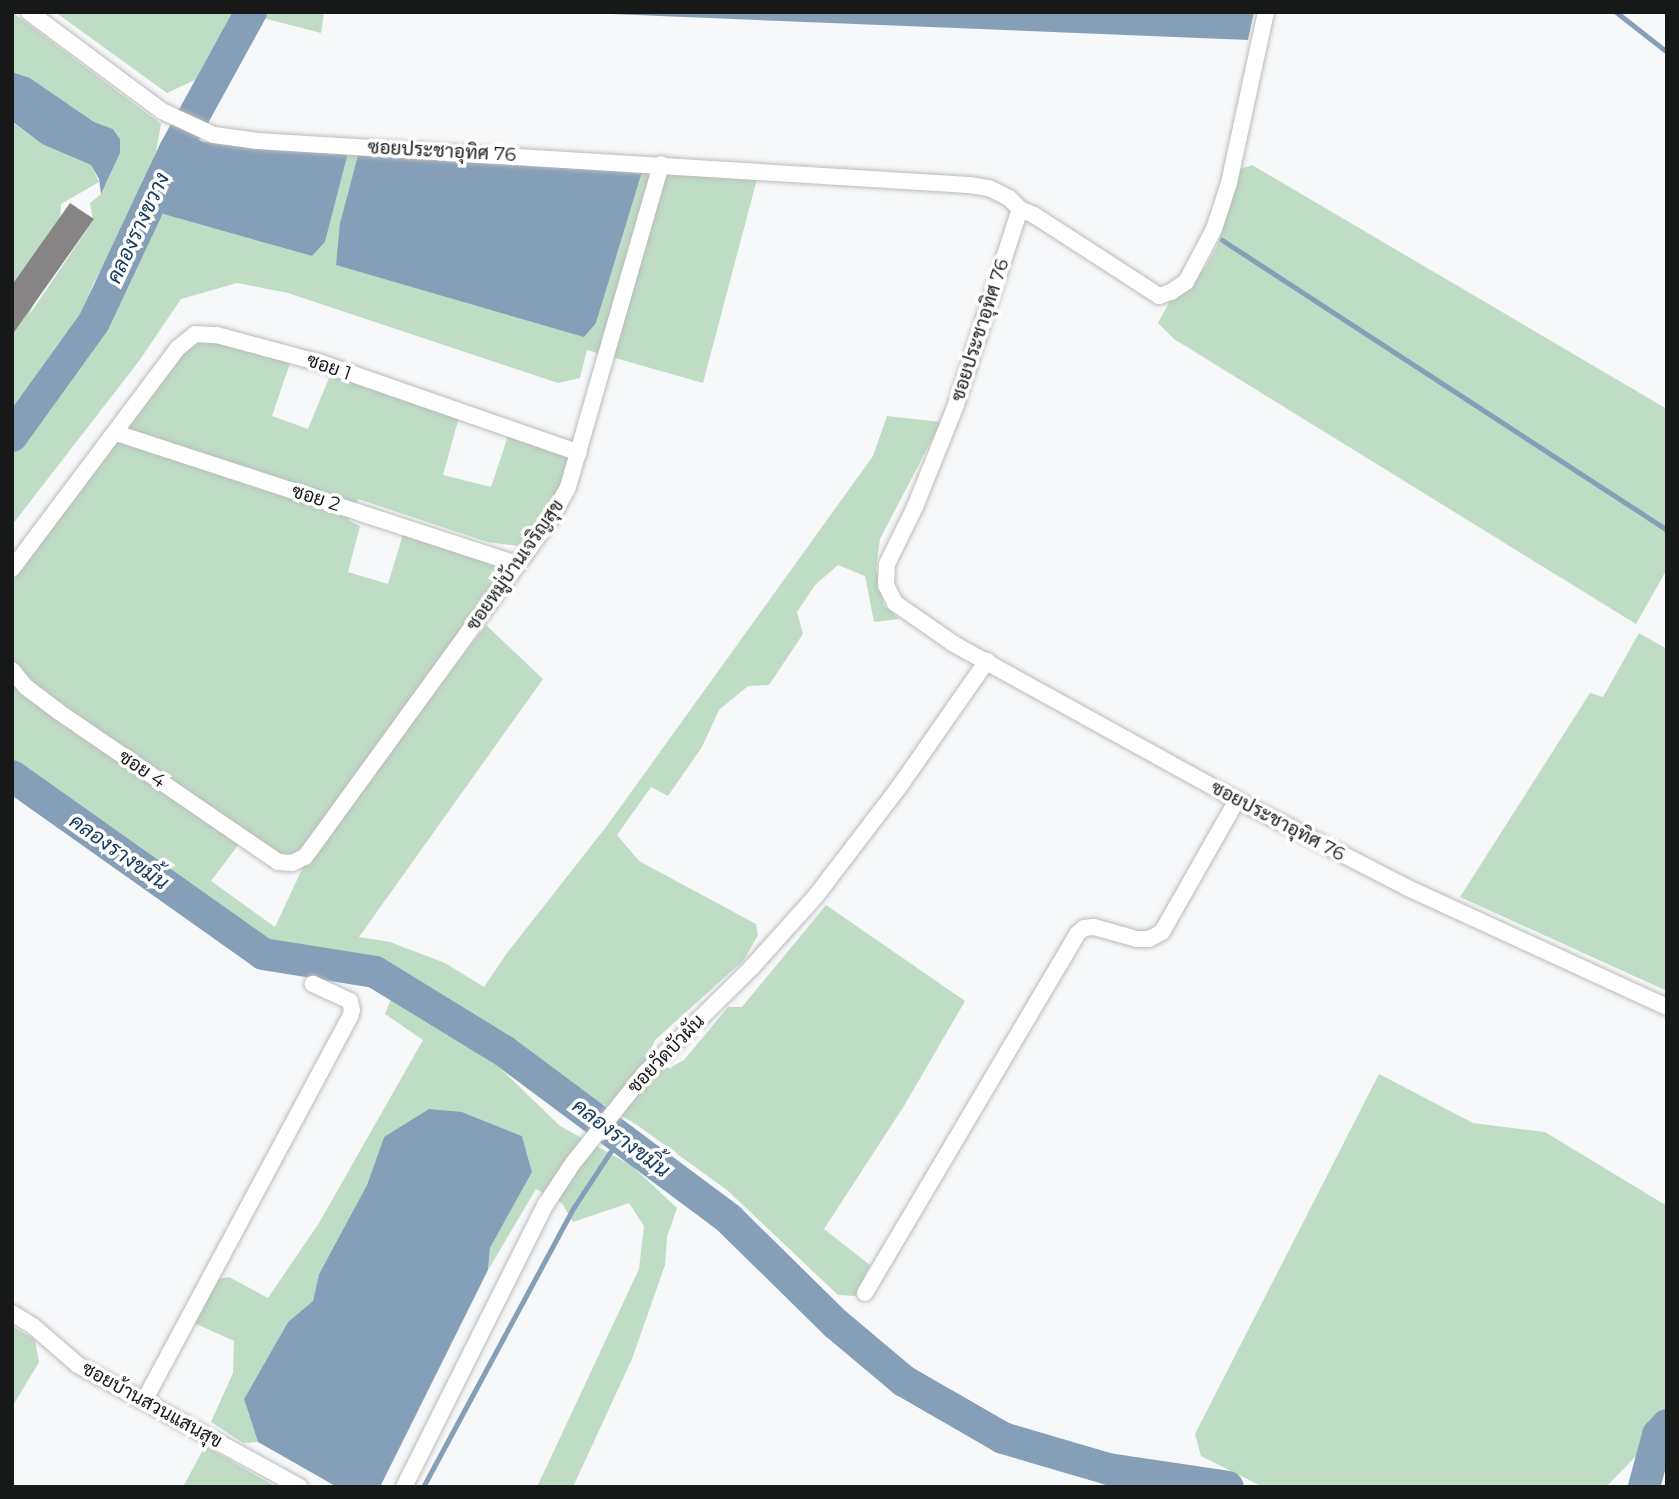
<!DOCTYPE html>
<html>
<head>
<meta charset="utf-8">
<style>
	body { margin:0 }
	#map { position:relative; width:1679px; height:1499px; overflow:hidden; background:#f7f8f9; font-family:Montserrat,Sarabun,sans-serif }
	div>[style] { position:absolute }
	.green>* { inset:0; background:#bfdcc5 }
	.water>* { inset:0; background:#869fb8 }
	.stream>* { height:5px; margin:-2.5px; padding:0 2.5px; transform-origin:2.5px; border-radius:2.5px; background:#869fb8 }
	.river>* { height:32px; margin:-16px; padding:0 16px; transform-origin:16px; border-radius:16px; background:#869fb8 }
	.building>* { inset:0; background:#868484 }
	.roads { filter:drop-shadow(0 0 2px #babbbc) drop-shadow(0 0 2px #babbbc) }
	.street>* { height:16px; margin:-8px; padding:0 8px; transform-origin:8px; border-radius:8px; background:#fff }
	span { translate:-50% -50%; white-space:nowrap; text-align:center; line-height:1.15; -webkit-text-stroke:7px #fff; paint-order:stroke }
	.street-label { font-size:19px; color:#171818 }
	.water-label { font-size:21px; color:#153c60; font-style:italic }
	.frame { position:absolute; inset:0; border:14px solid #171818; pointer-events:none }
</style>
</head>
<body>
<div id="map">
	<div class="green">
		<div style="clip-path:polygon(12px 12px,161px 124px,156px 152px,132px 217px,93px 284px,77px 329px,12px 409px,12px 122px,42px 144px,91px 165px,99px 182px,61px 204px,59px 242px,29px 315px,93px 221px,90px 203px,101px 194px,120px 153px,120px 139px,113px 129px,94px 122px,30px 78px,12px 72px)"></div>
		<div style="clip-path:polygon(55px 12px,233px 12px,195px 80px,167px 93px)"></div>
		<div style="clip-path:polygon(262px 12px,324px 12px,321px 33px,259px 17px)"></div>
		<div style="clip-path:polygon(348px 153px,358px 155px,340px 223px,596px 323px,642px 172px,757px 179px,703px 383px,587px 350px,580px 378px,558px 383px,288px 293px,237px 283px,181px 299px,139px 361px,12px 525px,12px 443px,74px 364px,136px 251px,163px 214px,312px 256px,325px 242px)"></div>
		<div style="clip-path:polygon(1252px 165px,1667px 409px,1667px 569px,1636px 624px,1174px 339px,1158px 323px,1170px 301px,1186px 290px,1206px 266px,1217px 246px,1240px 169px)"></div>
		<div style="clip-path:polygon(198px 339px,214px 339px,291px 360px,272px 416px,308px 429px,331px 373px,459px 417px,443px 475px,491px 487px,508px 436px,569px 455px,561px 484px,541px 518px,519px 546px,487px 542px,358px 499px,348px 520px,360px 526px,348px 572px,388px 584px,403px 534px,494px 562px,503px 570px,502px 577px,305px 845px,291px 855px,277px 853px,32px 686px,12px 661px,12px 577px,186px 347px)"></div>
		<div style="clip-path:polygon(887px 416px,941px 422px,880px 539px,876px 569px,884px 605px,899px 619px,874px 622px,865px 576px,838px 565px,815px 585px,797px 612px,803px 634px,769px 685px,748px 686px,719px 710px,702px 747px,668px 796px,651px 787px,617px 835px,639px 861px,756px 924px,758px 935px,744px 960px,655px 1040px,649px 1054px,661px 1068px,669px 1068px,684px 1060px,728px 1007px,742px 1007px,826px 905px,965px 1001px,904px 1106px,824px 1229px,870px 1265px,856px 1296px,838px 1295px,727px 1190px,637px 1125px,460px 1018px,446px 1002px,360px 958px,266px 946px,214px 915px,12px 767px,12px 681px,239px 844px,211px 881px,275px 927px,303px 867px,486px 625px,543px 679px,359px 937px,390px 942px,445px 963px,484px 987px,507px 953px,606px 827px,873px 456px)"></div>
		<div style="clip-path:polygon(1639px 633px,1667px 649px,1667px 991px,1460px 897px,1590px 693px,1603px 697px)"></div>
		<div style="clip-path:polygon(393px 994px,500px 1068px,560px 1126px,631px 1165px,677px 1208px,667px 1237px,665px 1265px,632px 1359px,573px 1487px,537px 1487px,639px 1269px,644px 1226px,629px 1203px,573px 1222px,562px 1203px,536px 1189px,488px 1270px,490px 1248px,532px 1172px,522px 1136px,462px 1112px,384px 1137px,367px 1185px,319px 1274px,313px 1301px,288px 1322px,244px 1399px,258px 1442px,243px 1443px,211px 1422px,233px 1373px,234px 1341px,194px 1323px,217px 1279px,229px 1277px,268px 1298px,319px 1223px,423px 1040px,385px 1014px)"></div>
		<div style="clip-path:polygon(1379px 1074px,1473px 1123px,1545px 1132px,1667px 1206px,1667px 1412px,1639px 1453px,1606px 1487px,1263px 1487px,1201px 1456px,1195px 1434px)"></div>
		<div style="clip-path:polygon(12px 1326px,35px 1340px,39px 1362px,12px 1407px)"></div>
		<div style="clip-path:polygon(205px 1446px,276px 1487px,183px 1487px)"></div>
	</div>
	<div class="water">
		<div style="clip-path:polygon(562px 12px,1254px 12px,1248px 40px)"></div>
		<div style="clip-path:polygon(12px 72px,30px 78px,94px 122px,113px 129px,120px 139px,120px 153px,101px 194px,99px 179px,91px 165px,42px 144px,13px 122px)"></div>
		<div style="clip-path:polygon(193px 137px,204px 142px,348px 153px,325px 242px,312px 256px,163px 214px,165px 182px)"></div>
		<div style="clip-path:polygon(358px 155px,642px 172px,596px 323px,584px 337px,336px 265px,340px 223px)"></div>
		<div style="clip-path:polygon(429px 1109px,462px 1112px,522px 1136px,532px 1172px,490px 1248px,488px 1270px,380px 1487px,337px 1487px,258px 1442px,244px 1399px,288px 1322px,313px 1301px,319px 1274px,367px 1185px,384px 1137px)"></div>
	</div>
	<div class="stream">
		<div style="left:1616px;top:12px;width:65px;rotate:38.1deg"></div>
		<div style="left:1222px;top:240px;width:531px;rotate:33.09deg"></div>
		<div style="left:423px;top:1487px;width:318px;rotate:-61.7deg"></div>
		<div style="left:574px;top:1207px;width:84px;rotate:-56.7deg"></div>
	</div>
	<div class="river">
		<div style="left:12px;top:436px;width:140px;rotate:-54.3deg"></div>
		<div style="left:94px;top:322px;width:190px;rotate:-64.8deg"></div>
		<div style="left:175px;top:150px;width:158px;rotate:-61.2deg"></div>
		<div style="left:12px;top:776px;width:308px;rotate:35.3deg"></div>
		<div style="left:263px;top:954px;width:113px;rotate:9.1deg"></div>
		<div style="left:375px;top:972px;width:151px;rotate:31.5deg"></div>
		<div style="left:504px;top:1051px;width:281px;rotate:36.7deg"></div>
		<div style="left:729px;top:1219px;width:150px;rotate:44.5deg"></div>
		<div style="left:836px;top:1324px;width:89px;rotate:40deg"></div>
		<div style="left:904px;top:1381px;width:114px;rotate:29.9deg"></div>
		<div style="left:1003px;top:1438px;width:109px;rotate:16.4deg"></div>
		<div style="left:1108px;top:1469px;width:121px;rotate:8.5deg"></div>
		<div style="left:1644px;top:1487px;width:54px;rotate:-74.9deg"></div>
		<div style="left:1658px;top:1435px;width:13px;rotate:-48deg"></div>
	</div>
	<div class="building">
		<div style="clip-path:polygon(70px 203px,94px 219px,12px 335px,12px 285px)"></div>
	</div>
	<div class="roads">
		<div class="street">
			<div style="left:29px;top:12px;width:166px;rotate:36.7deg"></div>
			<div style="left:162px;top:111px;width:57px;rotate:24.8deg"></div>
			<div style="left:214px;top:135px;width:44px;rotate:7.8deg"></div>
			<div style="left:258px;top:141px;width:712px;rotate:3.54deg"></div>
			<div style="left:969px;top:185px;width:20px;rotate:9deg"></div>
			<div style="left:989px;top:188px;width:22px;rotate:27deg"></div>
			<div style="left:1009px;top:198px;width:16px;rotate:45deg"></div>
			<div style="left:1020px;top:209px;width:206px;rotate:108.1deg"></div>
			<div style="left:956px;top:405px;width:110px;rotate:111.9deg"></div>
			<div style="left:915px;top:507px;width:64px;rotate:116.2deg"></div>
			<div style="left:887px;top:564px;width:21px;rotate:93deg"></div>
			<div style="left:886px;top:585px;width:20px;rotate:63deg"></div>
			<div style="left:895px;top:603px;width:72px;rotate:34.8deg"></div>
			<div style="left:954px;top:644px;width:323px;rotate:28.9deg"></div>
			<div style="left:1237px;top:800px;width:190px;rotate:27.2deg"></div>
			<div style="left:1406px;top:887px;width:287px;rotate:24.7deg"></div>
			<div style="left:1020px;top:209px;width:15px;rotate:23deg"></div>
			<div style="left:1034px;top:215px;width:149px;rotate:32.9deg"></div>
			<div style="left:1159px;top:296px;width:13px;rotate:-18deg"></div>
			<div style="left:1171px;top:292px;width:18px;rotate:-34deg"></div>
			<div style="left:1186px;top:282px;width:60px;rotate:-62.2deg"></div>
			<div style="left:1214px;top:229px;width:48px;rotate:-71.9deg"></div>
			<div style="left:1229px;top:183px;width:175px;rotate:-77.8deg"></div>
			<div style="left:116px;top:433px;width:422px;rotate:18.1deg"></div>
			<div style="left:12px;top:569px;width:276px;rotate:-53.1deg"></div>
			<div style="left:178px;top:348px;width:22px;rotate:-39deg"></div>
			<div style="left:195px;top:334px;width:22px;rotate:3deg"></div>
			<div style="left:217px;top:335px;width:108px;rotate:15.1deg"></div>
			<div style="left:321px;top:363px;width:273px;rotate:19.2deg"></div>
			<div style="left:12px;top:670px;width:22px;rotate:51deg"></div>
			<div style="left:26px;top:687px;width:41px;rotate:37.1deg"></div>
			<div style="left:59px;top:712px;width:265px;rotate:34.4deg"></div>
			<div style="left:278px;top:862px;width:14px;rotate:4deg"></div>
			<div style="left:292px;top:863px;width:14px;rotate:-25deg"></div>
			<div style="left:305px;top:857px;width:419px;rotate:-54deg"></div>
			<div style="left:551px;top:518px;width:35px;rotate:-61deg"></div>
			<div style="left:568px;top:487px;width:336px;rotate:-73.9deg"></div>
			<div style="left:865px;top:1293px;width:417px;rotate:-59.4deg"></div>
			<div style="left:1077px;top:934px;width:9px;rotate:-41deg"></div>
			<div style="left:1084px;top:928px;width:10px;rotate:-6deg"></div>
			<div style="left:1094px;top:927px;width:45px;rotate:15.6deg"></div>
			<div style="left:1137px;top:939px;width:12px"></div>
			<div style="left:1149px;top:939px;width:15px;rotate:-28deg"></div>
			<div style="left:1162px;top:932px;width:152px;rotate:-60.4deg"></div>
			<div style="left:12px;top:1313px;width:26px;rotate:32deg"></div>
			<div style="left:34px;top:1327px;width:58px;rotate:40.8deg"></div>
			<div style="left:78px;top:1365px;width:253px;rotate:28.8deg"></div>
			<div style="left:144px;top:1401px;width:436px;rotate:-61.8deg"></div>
			<div style="left:350px;top:1017px;width:7px;rotate:-74deg"></div>
			<div style="left:352px;top:1010px;width:9px;rotate:-103deg"></div>
			<div style="left:350px;top:1001px;width:41px;rotate:-155.3deg"></div>
			<div style="left:404px;top:1487px;width:317px;rotate:-63.4deg"></div>
			<div style="left:546px;top:1204px;width:49px;rotate:-56.6deg"></div>
			<div style="left:573px;top:1163px;width:115px;rotate:-51.3deg"></div>
			<div style="left:645px;top:1073px;width:151px;rotate:-44.7deg"></div>
			<div style="left:752px;top:967px;width:94px;rotate:-48deg"></div>
			<div style="left:815px;top:897px;width:138px;rotate:-52.6deg"></div>
			<div style="left:899px;top:787px;width:154px;rotate:-55.1deg"></div>
		</div>
	</div>
	<div class="street-label">
		<span style="left:442px;top:151px;rotate:3deg">ซอยประชาอุทิศ 76</span>
		<span style="left:980px;top:330px;rotate:-72deg">ซอยประชาอุทิศ 76</span>
		<span style="left:329px;top:367px;rotate:19deg">ซอย 1</span>
		<span style="left:316px;top:498px;rotate:18deg">ซอย 2</span>
		<span style="left:515px;top:565px;rotate:-55deg">ซอยหมู่บ้านเจริญสุข</span>
		<span style="left:142px;top:769px;rotate:34deg">ซอย 4</span>
		<span style="left:1278px;top:821px;rotate:28deg">ซอยประชาอุทิศ 76</span>
		<span style="left:666px;top:1054px;rotate:-46deg">ซอยวัดบัวผัน</span>
		<span style="left:152px;top:1405px;rotate:29deg">ซอยบ้านสวนแสนสุข</span>
	</div>
	<div class="water-label">
		<span style="left:138px;top:228px;rotate:-65deg">คลองรางขวาง</span>
		<span style="left:119px;top:852px;rotate:35deg">คลองรางขมิ้น</span>
		<span style="left:621px;top:1138px;rotate:37deg">คลองรางขมิ้น</span>
	</div>
	<div class="frame"></div>
</div>
</body>
</html>
